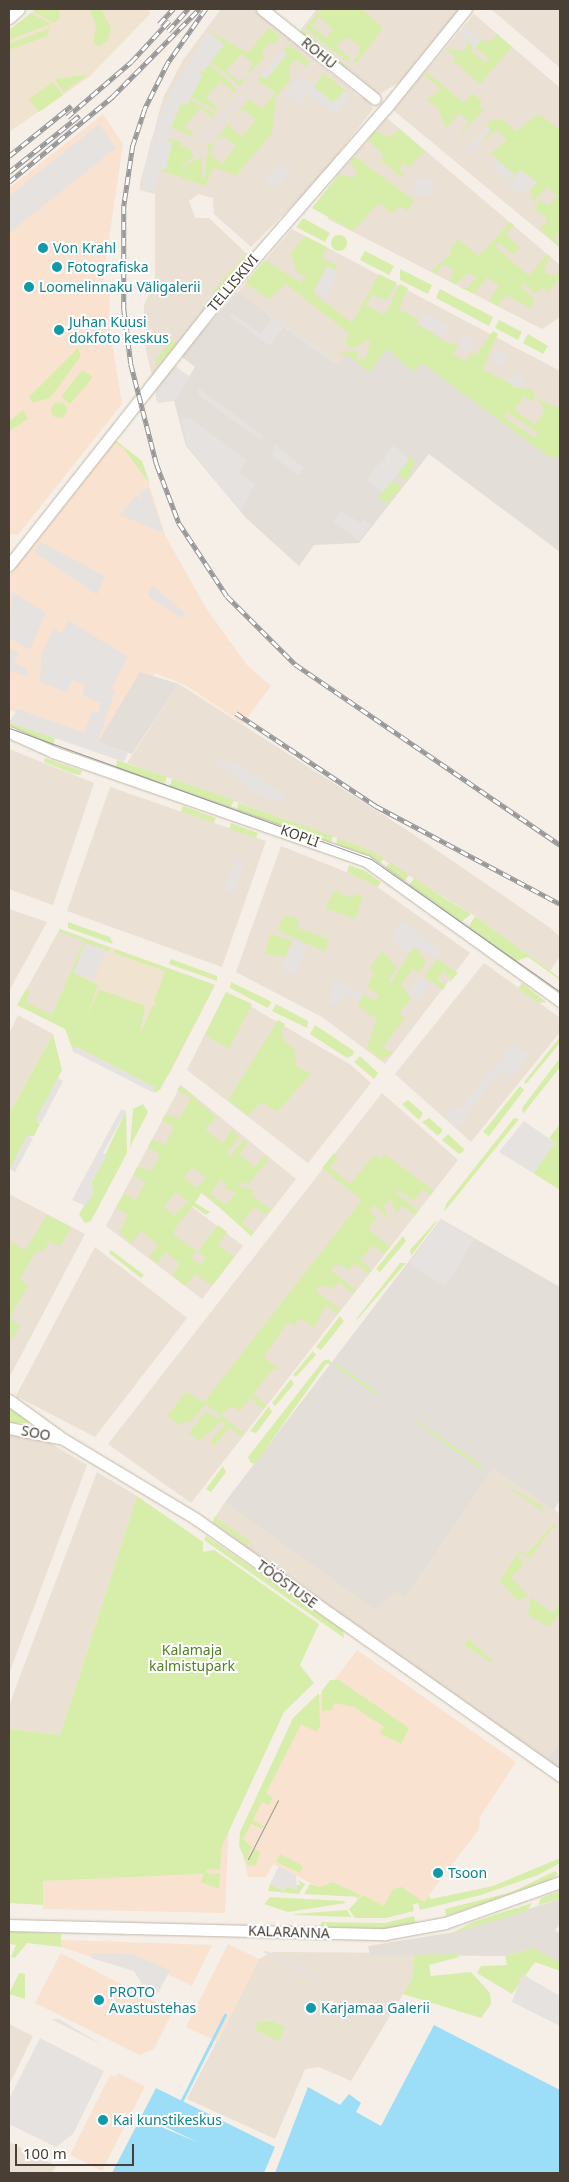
<!DOCTYPE html>
<html>
<head>
<meta charset="utf-8">
<style>
	body { margin:0 }
	#map { position:relative; width:569px; height:2182px; overflow:hidden; background:#f5efe7; font-family:"Noto Sans",sans-serif }
	div>[style] { position:absolute }
	.residential>* { inset:0; background:#eae0d4 }
	.commercial>* { inset:0; background:#f9e3d0 }
	.industrial>* { inset:0; background:#e4ded8 }
	.education>* { inset:0; background:#f0e3cf }
	.green>* { inset:0; background:#d7eeab }
	.round { border-radius:50% }
	.parking>* { inset:0; background:#e6e2df }
	.water>* { inset:0; background:#9cddf8 }
	.pier>* { inset:0; background:#f5efe7 }
	.stream>* { height:2.5px; margin:-1.25px; padding:0 1.25px; transform-origin:1.25px; border-radius:1.25px; background:#9cddf8 }
	.roads { filter:drop-shadow(0 0 1px #c2b6a8) drop-shadow(0 0 1px #c2b6a8) }
	.minor>* { height:11px; margin:-5.5px; padding:0 5.5px; transform-origin:5.5px; border-radius:5.5px; background:#fff }
	.tram>* { height:1px; margin:-0.5px; padding:0 0.5px; transform-origin:0.5px; border-radius:0.5px; background:#979797 }
	.rail>* { height:4.5px; margin-top:-2.25px; transform-origin:0; background:repeating-linear-gradient(90deg,#fff 0 8px,#979797 0 16px); box-sizing:border-box; border-block:1px solid #979797 }
	.dots>* { width:14px; height:14px; translate:-50% -50%; box-sizing:border-box; border:2px solid #fff; border-radius:50% }
	span { translate:-50% -50%; white-space:nowrap; text-align:center; line-height:1.15; -webkit-text-stroke:4px #fff; paint-order:stroke }
	.street-label { font-size:14px; color:#493f35 }
	.culture-label { font-size:14px; color:#0d838f }
	.left { translate:0 -50%; text-align:left }
	.park-label { font-size:14px; color:#518221 }
	.frame { position:absolute; inset:0; border:10px solid #493f35; pointer-events:none }
	.scale { position:absolute; left:15px; top:2144px; width:119px; height:22px; box-sizing:border-box; border:2px solid #493f35; border-top:0; padding-left:6px; font-size:15px; line-height:18px; white-space:nowrap; color:#493f35; -webkit-text-stroke:4px #fff; paint-order:stroke }
</style>
</head>
<body>
<div id="map">
	<div class="residential">
		<div style="clip-path:polygon(221px 9px,253px 9px,361px 98px,367px 97px,373px 109px,315px 183px,251px 247px,214px 214px,213px 198px,198px 194px,189px 201px,195px 218px,209px 218px,248px 255px,152px 376px,145px 346px,144px 305px,155px 281px,155px 194px,140px 190px,140px 183px,163px 98px,183px 60px)"></div>
		<div style="clip-path:polygon(317px 9px,460px 9px,402px 80px,379px 95px,301px 29px)"></div>
		<div style="clip-path:polygon(491px 9px,560px 9px,560px 68px)"></div>
		<div style="clip-path:polygon(474px 14px,560px 88px,560px 248px,393px 110px)"></div>
		<div style="clip-path:polygon(387px 118px,560px 265px,560px 317px,542px 329px,328px 219px,327px 194px,337px 176px)"></div>
		<div style="clip-path:polygon(292px 229px,560px 371px,560px 459px,369px 372px,339px 367px,237px 293px)"></div>
		<div style="clip-path:polygon(179px 684px,410px 832px,549px 927px,560px 937px,560px 956px,550px 971px,475px 916px,362px 847px,127px 763px)"></div>
		<div style="clip-path:polygon(9px 749px,94px 783px,53px 905px,9px 889px)"></div>
		<div style="clip-path:polygon(110px 787px,266px 841px,222px 967px,67px 911px)"></div>
		<div style="clip-path:polygon(281px 846px,369px 881px,470px 953px,385px 1064px,322px 1017px,236px 972px)"></div>
		<div style="clip-path:polygon(9px 909px,47px 922px,9px 991px)"></div>
		<div style="clip-path:polygon(60px 929px,85px 938px,52px 1017px,21px 999px)"></div>
		<div style="clip-path:polygon(484px 963px,560px 1018px,560px 1032px,471px 1142px,395px 1074px)"></div>
		<div style="clip-path:polygon(226px 992px,351px 1065px,371px 1083px,308px 1163px,187px 1070px)"></div>
		<div style="clip-path:polygon(18px 1015px,53px 1034px,9px 1114px,9px 1034px)"></div>
		<div style="clip-path:polygon(181px 1085px,296px 1179px,253px 1234px,201px 1193px,191px 1206px,243px 1246px,202px 1299px,106px 1226px)"></div>
		<div style="clip-path:polygon(382px 1093px,458px 1160px,191px 1503px,108px 1444px)"></div>
		<div style="clip-path:polygon(9px 1194px,85px 1234px,9px 1378px)"></div>
		<div style="clip-path:polygon(95px 1247px,187px 1318px,95px 1437px,16px 1396px)"></div>
		<div style="clip-path:polygon(9px 1433px,42px 1438px,87px 1465px,9px 1674px)"></div>
		<div style="clip-path:polygon(493px 1467px,560px 1514px,560px 1742px,544px 1764px,208px 1528px,225px 1502px,378px 1608px,394px 1590px,405px 1598px)"></div>
		<div style="clip-path:polygon(97px 1472px,137px 1496px,60px 1735px,9px 1729px,9px 1707px,17px 1684px)"></div>
		<div style="clip-path:polygon(272px 1952px,414px 1953px,412px 1979px,351px 2081px,319px 2067px,305px 2069px,275px 2139px,187px 2099px,259px 1959px)"></div>
		<div style="clip-path:polygon(9px 2024px,33px 2036px,9px 2085px)"></div>
		<div style="clip-path:polygon(9px 2142px,56px 2166px,52px 2173px,9px 2173px)"></div>
	</div>
	<div class="commercial">
		<div style="clip-path:polygon(103px 114px,123px 144px,102px 287px,110px 288px,109px 323px,122px 404px,18px 535px,9px 534px,9px 188px)"></div>
		<div style="clip-path:polygon(114px 439px,142px 461px,165px 535px,206px 608px,247px 665px,271px 686px,243px 724px,187px 686px,155px 673px,98px 742px,9px 710px,9px 576px)"></div>
		<div style="clip-path:polygon(357px 1650px,516px 1762px,480px 1817px,479px 1829px,424px 1902px,358px 1915px,356px 1898px,326px 1883px,322px 1889px,273px 1864px,266px 1877px,248px 1877px,243px 1856px,244px 1827px,298px 1713px,329px 1687px)"></div>
		<div style="clip-path:polygon(229px 1821px,225px 1913px,43px 1909px,42px 1881px,205px 1874px)"></div>
		<div style="clip-path:polygon(61px 1940px,212px 1945px,192px 1986px,167px 1974px,158px 1993px,144px 1987px,134px 1971px,61px 1947px)"></div>
		<div style="clip-path:polygon(228px 1944px,259px 1959px,218px 2042px,186px 2027px)"></div>
		<div style="clip-path:polygon(61px 1953px,173px 2011px,154px 2049px,139px 2055px,35px 2003px)"></div>
		<div style="clip-path:polygon(118px 2073px,145px 2086px,102px 2171px,70px 2155px,110px 2075px,115px 2077px)"></div>
	</div>
	<div class="industrial">
		<div style="clip-path:polygon(237px 292px,339px 366px,346px 354px,369px 372px,387px 348px,421px 362px,552px 459px,555px 455px,560px 459px,560px 552px,429px 454px,359px 543px,314px 545px,299px 566px,246px 518px,186px 446px,174px 401px,195px 367px,181px 356px)"></div>
		<div style="clip-path:polygon(140px 672px,179px 684px,132px 754px,98px 742px)"></div>
		<div style="clip-path:polygon(441px 1219px,560px 1287px,560px 1500px,554px 1510px,493px 1468px,405px 1598px,394px 1591px,376px 1610px,225px 1502px)"></div>
		<div style="clip-path:polygon(560px 1742px,560px 1774px,544px 1764px)"></div>
		<div style="clip-path:polygon(560px 1899px,560px 1924px,555px 1930px,560px 1934px,560px 1962px,533px 1948px,505px 1956px,370px 1955px,368px 1946px,455px 1932px)"></div>
	</div>
	<div class="education">
		<div style="clip-path:polygon(36px 9px,147px 9px,151px 13px,89px 77px,9px 132px,9px 30px)"></div>
		<div style="clip-path:polygon(85px 938px,215px 985px,169px 1075px,52px 1015px)"></div>
	</div>
	<div class="green">
		<div style="clip-path:polygon(36px 9px,59px 9px,60px 18px,53px 23px,33px 11px)"></div>
		<div style="clip-path:polygon(90px 9px,101px 9px,111px 28px,108px 40px,100px 46px,93px 44px,96px 26px)"></div>
		<div style="clip-path:polygon(evenodd,321px 9px,362px 9px,383px 28px,357px 63px,353px 61px,360px 53px,359px 46px,349px 38px,343px 39px,336px 46px,351px 59px,348px 62px,305px 28px,321px 9px,319px 17px,333px 29px,326px 38px,312px 27px,319px 17px)"></div>
		<div style="clip-path:polygon(31px 13px,51px 24px,9px 40px,9px 30px)"></div>
		<div style="clip-path:polygon(269px 27px,280px 37px,274px 45px,269px 42px,261px 53px,265px 57px,250px 73px,247px 72px,253px 64px,241px 54px,226px 71px,239px 81px,247px 76px,240px 86px,211px 62px,224px 45px,208px 30px,248px 53px)"></div>
		<div style="clip-path:polygon(50px 28px,47px 36px,9px 50px,9px 44px)"></div>
		<div style="clip-path:polygon(301px 28px,348px 67px,346px 70px,301px 33px)"></div>
		<div style="clip-path:polygon(459px 32px,473px 46px,470px 50px,486px 63px,489px 59px,475px 47px,481px 40px,490px 42px,497px 34px,512px 47px,480px 84px,453px 61px,456px 57px,445px 48px,463px 51px,469px 43px)"></div>
		<div style="clip-path:polygon(289px 44px,310px 62px,306px 67px,296px 59px,289px 67px,290px 80px,276px 97px,272px 133px,236px 176px,214px 167px,205px 186px,159px 170px,165px 169px,169px 138px,183px 143px,179px 148px,187px 146px,194px 157px,182px 166px,186px 178px,205px 178px,208px 144px,215px 145px,209px 153px,222px 164px,236px 146px,223px 135px,214px 141px,234px 117px,229px 126px,242px 137px,256px 120px,243px 109px,236px 115px,249px 99px,262px 109px,276px 92px,257px 81px,261px 76px,266px 79px,287px 54px,284px 49px)"></div>
		<div style="clip-path:polygon(210px 64px,236px 89px,228px 100px,233px 91px,220px 81px,206px 98px,218px 109px,226px 102px,217px 111px,191px 97px,202px 76px,197px 72px)"></div>
		<div style="clip-path:polygon(426px 72px,464px 103px,472px 93px,482px 101px,479px 105px,484px 110px,458px 137px,469px 121px,459px 113px,446px 128px,439px 110px,427px 99px,441px 90px,424px 75px)"></div>
		<div style="clip-path:polygon(324px 73px,351px 95px,351px 97px,345px 92px,334px 104px,313px 88px)"></div>
		<div style="clip-path:polygon(89px 74px,63px 92px,55px 79px)"></div>
		<div style="clip-path:polygon(53px 82px,63px 95px,39px 112px,29px 99px)"></div>
		<div style="clip-path:polygon(190px 99px,215px 114px,213px 118px,200px 108px,185px 126px,196px 138px,171px 127px,181px 103px,187px 105px)"></div>
		<div style="clip-path:polygon(539px 114px,560px 130px,560px 231px,555px 237px,560px 248px,540px 229px,548px 219px,533px 208px,541px 200px,548px 206px,557px 196px,547px 187px,533px 202px,530px 190px,537px 182px,520px 170px,505px 185px,514px 174px,490px 154px,507px 140px,496px 130px,479px 145px,491px 130px,486px 126px,493px 118px,497px 121px,501px 118px,516px 131px)"></div>
		<div style="clip-path:polygon(399px 129px,425px 151px,409px 168px,403px 164px,399px 169px,404px 174px,401px 177px,381px 160px,384px 156px,368px 140px,375px 131px,391px 137px)"></div>
		<div style="clip-path:polygon(354px 156px,415px 201px,406px 211px,400px 206px,393px 214px,379px 203px,353px 231px,312px 208px,339px 174px,353px 178px,357px 174px,350px 161px)"></div>
		<div style="clip-path:polygon(202px 157px,202px 179px,185px 176px,184px 166px)"></div>
		<div style="clip-path:polygon(303px 218px,330px 233px,325px 242px,296px 227px)"></div>
		<div style="clip-path:polygon(510px 222px,514px 225px,506px 235px,520px 247px,513px 255px,499px 242px,495px 246px,529px 276px,547px 254px,551px 257px,544px 266px,546px 273px,556px 276px,560px 270px,560px 278px,548px 292px,542px 287px,536px 294px,524px 283px,521px 287px,535px 299px,530px 308px,505px 295px,498px 306px,489px 301px,499px 285px,487px 277px,475px 294px,459px 287px,468px 288px,476px 277px,469px 273px,455px 284px,450px 282px,454px 269px,442px 264px,436px 274px,431px 271px,452px 253px,449px 251px,458px 239px,479px 256px)"></div>
		<div class="round" style="left:331px;top:235px;width:16px;height:16px"></div>
		<div style="clip-path:polygon(evenodd,305px 236px,327px 247px,322px 258px,338px 266px,314px 294px,352px 323px,379px 274px,397px 283px,387px 300px,372px 295px,366px 305px,385px 315px,400px 284px,408px 288px,399px 309px,419px 320px,406px 342px,418px 324px,451px 345px,455px 342px,458px 345px,453px 354px,466px 361px,471px 353px,476px 355px,493px 331px,498px 334px,482px 370px,522px 389px,529px 388px,536px 395px,533px 402px,524px 396px,514px 410px,535px 425px,545px 411px,538px 400px,560px 408px,560px 459px,555px 456px,552px 459px,422px 363px,413px 372px,387px 349px,369px 372px,346px 354px,342px 356px,339px 353px,356px 350px,358px 360px,366px 358px,371px 339px,351px 349px,345px 341px,350px 334px,286px 284px,269px 299px,245px 283px,265px 260px,301px 283px,310px 266px,303px 276px,296px 271px,291px 253px,305px 236px,507px 412px,538px 433px,535px 438px,504px 417px,507px 412px)"></div>
		<div style="clip-path:polygon(365px 251px,394px 266px,389px 275px,360px 260px)"></div>
		<div style="clip-path:polygon(248px 253px,218px 293px,214px 290px,247px 253px)"></div>
		<div style="clip-path:polygon(400px 269px,432px 285px,428px 294px,400px 280px)"></div>
		<div style="clip-path:polygon(440px 289px,493px 317px,489px 326px,436px 298px)"></div>
		<div style="clip-path:polygon(499px 320px,522px 332px,518px 340px,495px 328px)"></div>
		<div style="clip-path:polygon(528px 334px,548px 346px,543px 354px,523px 343px)"></div>
		<div style="clip-path:polygon(172px 340px,178px 344px,155px 367px,157px 358px)"></div>
		<div style="clip-path:polygon(78px 348px,81px 356px,50px 398px,33px 403px,29px 397px)"></div>
		<div style="clip-path:polygon(82px 370px,93px 377px,70px 404px,61px 397px)"></div>
		<div class="round" style="left:51px;top:402px;width:16px;height:16px"></div>
		<div style="clip-path:polygon(23px 410px,28px 419px,9px 431px,9px 422px)"></div>
		<div style="clip-path:polygon(114px 439px,142px 461px,150px 484px,123px 448px,113px 442px)"></div>
		<div style="clip-path:polygon(405px 455px,415px 461px,407px 481px,397px 474px,408px 460px)"></div>
		<div style="clip-path:polygon(392px 480px,402px 487px,387px 504px,378px 497px)"></div>
		<div style="clip-path:polygon(9px 722px,55px 738px,52px 749px,9px 730px)"></div>
		<div style="clip-path:polygon(45px 758px,82px 771px,80px 775px,71px 773px,44px 762px)"></div>
		<div style="clip-path:polygon(117px 760px,167px 777px,165px 783px,116px 769px)"></div>
		<div style="clip-path:polygon(172px 779px,234px 800px,230px 809px,170px 787px)"></div>
		<div style="clip-path:polygon(238px 803px,333px 836px,330px 845px,237px 811px)"></div>
		<div style="clip-path:polygon(183px 806px,216px 818px,214px 823px,181px 812px)"></div>
		<div style="clip-path:polygon(231px 823px,258px 833px,256px 838px,229px 829px)"></div>
		<div style="clip-path:polygon(337px 838px,362px 847px,384px 858px,379px 865px,336px 846px)"></div>
		<div style="clip-path:polygon(390px 862px,409px 875px,404px 882px,384px 869px)"></div>
		<div style="clip-path:polygon(349px 865px,365px 871px,381px 882px,378px 887px,347px 872px)"></div>
		<div style="clip-path:polygon(414px 878px,446px 899px,471px 914px,460px 923px,409px 886px)"></div>
		<div style="clip-path:polygon(334px 891px,352px 898px,356px 894px,363px 896px,355px 919px,325px 908px)"></div>
		<div style="clip-path:polygon(285px 915px,298px 918px,298px 928px,329px 939px,325px 952px,277px 930px)"></div>
		<div style="clip-path:polygon(475px 916px,560px 978px,560px 980px,528px 957px,514px 962px,468px 928px)"></div>
		<div style="clip-path:polygon(68px 922px,110px 937px,113px 944px,68px 928px)"></div>
		<div style="clip-path:polygon(60px 929px,111px 948px,109px 951px,85px 943px,74px 973px,98px 985px,86px 1019px,99px 989px,145px 1006px,140px 1034px,153px 1005px,157px 1006px,154px 1001px,165px 971px,114px 953px,115px 949px,215px 985px,160px 1090px,153px 1093px,154px 1087px,73px 1050px,65px 1029px,17px 1005px,26px 989px,30px 991px,26px 1002px,52px 1015px,84px 941px,59px 932px,44px 957px)"></div>
		<div style="clip-path:polygon(270px 934px,292px 941px,285px 957px,265px 954px)"></div>
		<div style="clip-path:polygon(414px 946px,426px 962px,419px 972px,413px 969px,401px 984px,411px 998px,399px 1014px,405px 1018px,383px 1047px,393px 1053px,381px 1060px,367px 1048px,377px 1019px,358px 1007px,363px 994px,375px 1001px,379px 995px,367px 987px,374px 972px,369px 969px,382px 951px,397px 968px,388px 981px,391px 983px)"></div>
		<div style="clip-path:polygon(171px 959px,217px 976px,217px 981px,169px 964px)"></div>
		<div style="clip-path:polygon(437px 959px,458px 973px,449px 983px,451px 977px,444px 971px,437px 980px,446px 986px,443px 990px,424px 976px)"></div>
		<div style="clip-path:polygon(231px 982px,270px 1001px,271px 1003px,268px 1008px,230px 988px)"></div>
		<div style="clip-path:polygon(522px 983px,546px 1002px,538px 1003px,518px 988px)"></div>
		<div style="clip-path:polygon(226px 992px,252px 1004px,229px 1049px,205px 1035px)"></div>
		<div style="clip-path:polygon(276px 1004px,308px 1021px,307px 1028px,272px 1011px)"></div>
		<div style="clip-path:polygon(278px 1020px,285px 1024px,281px 1033px,285px 1042px,295px 1049px,296px 1066px,311px 1074px,277px 1112px,261px 1102px,248px 1116px,228px 1100px)"></div>
		<div style="clip-path:polygon(315px 1025px,354px 1051px,353px 1055px,347px 1058px,310px 1034px)"></div>
		<div style="clip-path:polygon(53px 1034px,62px 1070px,36px 1120px,40px 1124px,34px 1136px,27px 1136px,10px 1169px,9px 1114px)"></div>
		<div style="clip-path:polygon(560px 1037px,560px 1043px,526px 1084px,524px 1082px)"></div>
		<div style="clip-path:polygon(360px 1056px,378px 1073px,374px 1079px,354px 1062px)"></div>
		<div style="clip-path:polygon(560px 1058px,560px 1067px,523px 1114px,522px 1108px)"></div>
		<div style="clip-path:polygon(evenodd,180px 1085px,216px 1117px,205px 1130px,223px 1143px,232px 1130px,240px 1136px,227px 1153px,230px 1156px,244px 1139px,248px 1143px,239px 1155px,255px 1167px,264px 1156px,269px 1159px,248px 1185px,243px 1181px,239px 1186px,254px 1191px,252px 1195px,271px 1210px,266px 1215px,254px 1207px,242px 1223px,254px 1232px,251px 1236px,202px 1192px,195px 1203px,210px 1212px,206px 1215px,193px 1206px,174px 1230px,174px 1235px,196px 1251px,191px 1258px,201px 1265px,206px 1258px,198px 1251px,218px 1225px,227px 1232px,218px 1245px,234px 1257px,212px 1286px,195px 1274px,186px 1286px,172px 1275px,180px 1264px,166px 1252px,157px 1263px,149px 1257px,158px 1245px,141px 1231px,131px 1243px,119px 1233px,128px 1214px,116px 1208px,124px 1194px,136px 1200px,145px 1182px,133px 1175px,138px 1166px,151px 1172px,160px 1154px,148px 1147px,152px 1139px,165px 1145px,174px 1127px,162px 1120px,165px 1114px,180px 1118px,191px 1098px,177px 1090px,180px 1085px,192px 1167px,206px 1178px,197px 1188px,184px 1178px,192px 1167px,180px 1085px,220px 1179px,227px 1184px,224px 1188px,236px 1192px,226px 1205px,211px 1194px,220px 1179px,180px 1085px,175px 1192px,188px 1201px,175px 1216px,164px 1207px,175px 1192px)"></div>
		<div style="clip-path:polygon(520px 1086px,524px 1090px,489px 1136px,483px 1132px)"></div>
		<div style="clip-path:polygon(408px 1100px,423px 1113px,419px 1120px,402px 1104px)"></div>
		<div style="clip-path:polygon(143px 1104px,148px 1112px,130px 1147px,133px 1109px)"></div>
		<div style="clip-path:polygon(126px 1111px,127px 1153px,91px 1221px,85px 1223px,79px 1214px,93px 1192px,91px 1184px)"></div>
		<div style="clip-path:polygon(429px 1118px,443px 1130px,438px 1136px,422px 1122px)"></div>
		<div style="clip-path:polygon(514px 1118px,519px 1119px,444px 1212px,446px 1204px)"></div>
		<div style="clip-path:polygon(560px 1124px,560px 1190px,533px 1173px,555px 1143px,549px 1138px)"></div>
		<div style="clip-path:polygon(448px 1134px,464px 1149px,463px 1152px,459px 1154px,442px 1140px)"></div>
		<div style="clip-path:polygon(334px 1153px,338px 1157px,330px 1167px,350px 1184px,374px 1155px,380px 1159px,385px 1154px,434px 1191px,430px 1195px,423px 1189px,413px 1201px,399px 1190px,396px 1193px,418px 1211px,415px 1215px,403px 1206px,396px 1213px,391px 1200px,383px 1206px,390px 1220px,374px 1205px,369px 1211px,377px 1217px,368px 1229px,390px 1247px,384px 1254px,372px 1245px,363px 1258px,358px 1256px,371px 1270px,368px 1274px,355px 1263px,348px 1270px,339px 1264px,333px 1267px,331px 1270px,356px 1290px,353px 1294px,339px 1282px,333px 1288px,320px 1285px,316px 1291px,340px 1310px,337px 1314px,326px 1305px,314px 1328px,300px 1318px,294px 1326px,288px 1322px,264px 1357px,279px 1369px,272px 1370px,253px 1394px,266px 1405px,263px 1409px,250px 1398px,240px 1411px,231px 1406px,221px 1415px,244px 1433px,241px 1436px,229px 1427px,213px 1447px,211px 1441px,225px 1424px,222px 1421px,199px 1441px,189px 1433px,206px 1411px,217px 1419px,220px 1415px,206px 1404px,190px 1423px,186px 1420px,181px 1426px,167px 1416px,186px 1392px,204px 1402px,362px 1200px,322px 1168px)"></div>
		<div style="clip-path:polygon(47px 1215px,71px 1227px,60px 1247px,49px 1241px,45px 1250px,36px 1251px,20px 1279px,28px 1285px,10px 1318px,20px 1326px,11px 1340px,9px 1339px,9px 1241px,25px 1250px)"></div>
		<div style="clip-path:polygon(436px 1221px,437px 1222px,411px 1256px,410px 1250px)"></div>
		<div style="clip-path:polygon(403px 1236px,406px 1241px,380px 1272px,376px 1269px)"></div>
		<div style="clip-path:polygon(111px 1250px,144px 1275px,141px 1278px,128px 1268px,109px 1253px)"></div>
		<div style="clip-path:polygon(400px 1263px,406px 1263px,356px 1321px,357px 1318px)"></div>
		<div style="clip-path:polygon(340px 1316px,344px 1321px,321px 1350px,316px 1347px)"></div>
		<div style="clip-path:polygon(313px 1351px,316px 1355px,296px 1377px,293px 1375px)"></div>
		<div style="clip-path:polygon(329px 1359px,332px 1364px,326px 1364px,255px 1464px,251px 1463px,248px 1457px,323px 1361px)"></div>
		<div style="clip-path:polygon(337px 1364px,377px 1392px,378px 1396px,336px 1367px)"></div>
		<div style="clip-path:polygon(291px 1379px,294px 1384px,275px 1406px,272px 1403px)"></div>
		<div style="clip-path:polygon(269px 1406px,272px 1412px,256px 1433px,250px 1431px)"></div>
		<div style="clip-path:polygon(9px 1407px,32px 1423px,9px 1423px)"></div>
		<div style="clip-path:polygon(416px 1421px,475px 1460px,489px 1474px,416px 1423px)"></div>
		<div style="clip-path:polygon(223px 1466px,226px 1472px,211px 1492px,206px 1489px)"></div>
		<div style="clip-path:polygon(496px 1479px,542px 1506px,545px 1513px)"></div>
		<div style="clip-path:polygon(137px 1496px,203px 1542px,203px 1552px,214px 1550px,319px 1624px,300px 1665px,314px 1683px,284px 1712px,222px 1846px,220px 1869px,206px 1870px,208px 1874px,220px 1873px,219px 1889px,201px 1882px,204px 1874px,43px 1881px,43px 1905px,9px 1903px,9px 1729px,60px 1735px)"></div>
		<div style="clip-path:polygon(214px 1516px,251px 1542px,248px 1546px,214px 1522px)"></div>
		<div style="clip-path:polygon(553px 1524px,560px 1530px,553px 1527px,529px 1559px,521px 1553px,517px 1557px,524px 1563px,511px 1578px,528px 1595px,518px 1601px,500px 1581px,519px 1551px,526px 1555px)"></div>
		<div style="clip-path:polygon(206px 1536px,343px 1630px,344px 1638px,204px 1540px)"></div>
		<div style="clip-path:polygon(531px 1597px,553px 1613px,560px 1603px,560px 1612px,549px 1627px,528px 1615px)"></div>
		<div style="clip-path:polygon(468px 1639px,493px 1661px,492px 1663px,464px 1645px)"></div>
		<div style="clip-path:polygon(330px 1680px,339px 1680px,409px 1728px,401px 1744px,379px 1733px,384px 1727px,354px 1707px,334px 1703px,332px 1710px,322px 1711px,322px 1691px)"></div>
		<div style="clip-path:polygon(319px 1693px,320px 1726px,317px 1732px,301px 1724px,266px 1793px,273px 1798px,269px 1805px,262px 1802px,253px 1820px,264px 1826px,262px 1829px,251px 1824px,243px 1839px,252px 1847px,246px 1860px,254px 1849px,260px 1852px,256px 1865px,248px 1866px,239px 1846px,240px 1832px,293px 1718px)"></div>
		<div style="clip-path:polygon(280px 1854px,303px 1866px,300px 1873px,276px 1862px)"></div>
		<div style="clip-path:polygon(560px 1858px,560px 1863px,538px 1875px,481px 1895px,420px 1910px,418px 1903px,413px 1904px,414px 1911px,386px 1918px,355px 1918px,349px 1909px,363px 1895px,384px 1906px,393px 1889px,402px 1887px,424px 1902px,429px 1896px,431px 1899px,493px 1886px)"></div>
		<div style="clip-path:polygon(555px 1871px,558px 1874px,544px 1884px,446px 1916px,445px 1909px,512px 1892px)"></div>
		<div style="clip-path:polygon(298px 1880px,305px 1884px,299px 1894px,268px 1891px,270px 1884px,284px 1891px,287px 1886px,300px 1885px)"></div>
		<div style="clip-path:polygon(332px 1882px,361px 1895px,360px 1897px,304px 1894px,310px 1884px,320px 1887px)"></div>
		<div style="clip-path:polygon(560px 1891px,560px 1899px,538px 1905px,541px 1898px)"></div>
		<div style="clip-path:polygon(270px 1897px,343px 1901px,346px 1903px,288px 1912px,264px 1904px)"></div>
		<div style="clip-path:polygon(532px 1903px,527px 1911px,450px 1934px,473px 1922px)"></div>
		<div style="clip-path:polygon(347px 1910px,351px 1917px,294px 1915px,295px 1914px)"></div>
		<div style="clip-path:polygon(414px 1916px,416px 1924px,387px 1929px,319px 1927px,322px 1922px,385px 1923px)"></div>
		<div style="clip-path:polygon(9px 1931px,61px 1934px,61px 1947px,27px 1943px,15px 1958px,11px 1957px,16px 1945px,9px 1944px)"></div>
		<div style="clip-path:polygon(533px 1948px,560px 1962px,560px 1971px,535px 1962px,512px 1994px,477px 1973px,481px 1966px,507px 1965px,505px 1956px)"></div>
		<div style="clip-path:polygon(457px 1954px,459px 1957px,429px 1965px,431px 1976px,471px 1972px,490px 1993px,491px 2004px,481px 2018px,403px 1994px,412px 1979px,414px 1955px)"></div>
		<div style="clip-path:polygon(19px 1973px,25px 1974px,25px 1999px,9px 1994px)"></div>
		<div style="clip-path:polygon(272px 2021px,285px 2027px,279px 2041px,255px 2030px,258px 2022px)"></div>
	</div>
	<div class="parking">
		<div style="clip-path:polygon(464px 26px,481px 40px,475px 47px,460px 32px)"></div>
		<div style="clip-path:polygon(207px 32px,224px 45px,204px 71px,197px 71px,202px 75px,187px 105px,181px 103px,166px 141px,172px 143px,166px 169px,159px 170px,155px 192px,141px 189px,151px 139px,158px 140px,154px 132px,166px 101px,172px 101px,168px 98px)"></div>
		<div style="clip-path:polygon(281px 51px,287px 54px,266px 79px,261px 76px)"></div>
		<div style="clip-path:polygon(300px 76px,333px 102px,345px 91px,351px 96px,335px 115px,307px 93px,298px 105px,285px 93px)"></div>
		<div style="clip-path:polygon(253px 82px,255px 83px,204px 143px,202px 140px)"></div>
		<div style="clip-path:polygon(99px 124px,116px 148px,9px 233px,9px 196px)"></div>
		<div style="clip-path:polygon(486px 126px,490px 129px,469px 155px,465px 152px)"></div>
		<div style="clip-path:polygon(497px 160px,514px 174px,508px 181px,491px 167px)"></div>
		<div style="clip-path:polygon(281px 163px,292px 171px,279px 186px,263px 183px)"></div>
		<div style="clip-path:polygon(520px 170px,537px 183px,518px 195px,508px 186px)"></div>
		<div class="round" style="left:414px;top:177px;width:20px;height:20px"></div>
		<div style="clip-path:polygon(327px 266px,339px 272px,326px 299px,314px 290px)"></div>
		<div style="clip-path:polygon(258px 305px,335px 360px,334px 363px,283px 327px,270px 346px,230px 317px,232px 313px,261px 334px,272px 319px)"></div>
		<div style="clip-path:polygon(425px 313px,451px 327px,442px 337px,418px 324px)"></div>
		<div class="round" style="left:460px;top:337px;width:14px;height:14px"></div>
		<div class="round" style="left:493px;top:351px;width:14px;height:14px"></div>
		<div style="clip-path:polygon(175px 366px,190px 377px,174px 401px,157px 403px,155px 389px)"></div>
		<div class="round" style="left:510px;top:374px;width:14px;height:14px"></div>
		<div style="clip-path:polygon(198px 388px,264px 436px,261px 440px,199px 396px)"></div>
		<div style="clip-path:polygon(181px 418px,189px 418px,247px 460px,239px 472px,255px 484px,241px 511px,187px 446px)"></div>
		<div style="clip-path:polygon(275px 445px,304px 468px,299px 475px,272px 456px)"></div>
		<div style="clip-path:polygon(394px 445px,409px 460px,382px 493px,366px 480px,382px 460px,388px 463px,384px 458px)"></div>
		<div style="clip-path:polygon(148px 487px,164px 533px,120px 515px,136px 496px,143px 499px,139px 494px)"></div>
		<div style="clip-path:polygon(341px 511px,361px 523px,364px 519px,371px 524px,359px 541px,333px 522px)"></div>
		<div style="clip-path:polygon(41px 542px,105px 576px,97px 595px,34px 552px)"></div>
		<div style="clip-path:polygon(152px 585px,185px 613px,182px 618px,148px 596px)"></div>
		<div style="clip-path:polygon(12px 592px,46px 613px,30px 650px,9px 638px)"></div>
		<div style="clip-path:polygon(68px 620px,128px 657px,111px 689px,115px 691px,98px 741px,128px 753px,124px 762px,9px 722px,18px 709px,84px 733px,92px 711px,98px 713px,101px 703px,82px 695px,85px 685px,72px 680px,67px 692px,40px 682px,41px 656px,53px 629px,62px 633px)"></div>
		<div style="clip-path:polygon(9px 648px,19px 654px,14px 663px,27px 669px,27px 677px,9px 670px)"></div>
		<div style="clip-path:polygon(231px 760px,286px 794px,281px 803px,249px 791px,240px 779px,214px 762px)"></div>
		<div style="clip-path:polygon(236px 858px,245px 861px,233px 893px,224px 890px)"></div>
		<div style="clip-path:polygon(403px 921px,442px 952px,437px 959px,414px 946px,409px 953px,390px 938px)"></div>
		<div style="clip-path:polygon(293px 940px,307px 945px,296px 975px,282px 969px)"></div>
		<div style="clip-path:polygon(85px 943px,106px 950px,94px 980px,74px 973px)"></div>
		<div style="clip-path:polygon(421px 977px,430px 985px,417px 1000px,407px 993px)"></div>
		<div style="clip-path:polygon(335px 978px,363px 995px,359px 1002px,345px 993px,337px 1006px,328px 1002px)"></div>
		<div style="clip-path:polygon(513px 1043px,529px 1055px,519px 1068px,513px 1065px,518px 1069px,512px 1076px,503px 1070px,465px 1114px,470px 1120px,456px 1127px,446px 1115px,454px 1105px,460px 1109px,497px 1063px,506px 1062px,501px 1058px)"></div>
		<div style="clip-path:polygon(75px 1046px,155px 1087px,152px 1092px,72px 1051px)"></div>
		<div style="clip-path:polygon(58px 1078px,63px 1081px,41px 1123px,35px 1120px)"></div>
		<div style="clip-path:polygon(121px 1109px,126px 1111px,103px 1153px,107px 1155px,91px 1183px,94px 1189px,86px 1206px,72px 1200px)"></div>
		<div style="clip-path:polygon(524px 1121px,555px 1143px,533px 1173px,499px 1152px)"></div>
		<div style="clip-path:polygon(27px 1135px,33px 1138px,15px 1172px,10px 1169px)"></div>
		<div style="clip-path:polygon(441px 1219px,474px 1240px,445px 1287px,409px 1264px)"></div>
		<div style="clip-path:polygon(279px 1866px,296px 1875px,297px 1890px,287px 1886px,284px 1891px,270px 1884px)"></div>
		<div style="clip-path:polygon(267px 1951px,319px 1977px,320px 1981px,263px 1952px)"></div>
		<div style="clip-path:polygon(92px 1953px,132px 1954px,170px 1970px,158px 1993px,144px 1987px,134px 1971px,91px 1958px)"></div>
		<div style="clip-path:polygon(522px 1974px,560px 1996px,560px 2026px,512px 2002px)"></div>
		<div style="clip-path:polygon(51px 2019px,59px 2019px,104px 2046px)"></div>
		<div style="clip-path:polygon(40px 2038px,104px 2071px,73px 2134px,56px 2147px,9px 2124px,9px 2099px)"></div>
	</div>
	<div class="water">
		<div style="clip-path:polygon(434px 2025px,560px 2090px,560px 2173px,275px 2173px,308px 2087px,340px 2105px,349px 2094px,361px 2103px,356px 2112px,381px 2126px)"></div>
		<div style="clip-path:polygon(156px 2088px,275px 2147px,264px 2173px,112px 2173px)"></div>
	</div>
	<div class="pier">
		<div style="clip-path:polygon(141px 2115px,199px 2143px,140px 2118px)"></div>
	</div>
	<div class="stream">
		<div style="left:182px;top:2100px;width:95px;rotate:-63.2deg"></div>
	</div>
	<div class="roads">
		<div class="minor">
			<div style="left:262px;top:9px;width:144px;rotate:38.5deg"></div>
			<div style="left:9px;top:18px;width:13px;rotate:-42deg"></div>
			<div style="left:9px;top:565px;width:340px;rotate:-51.7deg"></div>
			<div style="left:220px;top:298px;width:252px;rotate:-48.9deg"></div>
			<div style="left:386px;top:108px;width:127px;rotate:-51.1deg"></div>
			<div style="left:9px;top:732px;width:48px;rotate:24.4deg"></div>
			<div style="left:53px;top:752px;width:331px;rotate:19.2deg"></div>
			<div style="left:366px;top:861px;width:239px;rotate:35.8deg"></div>
			<div style="left:9px;top:1400px;width:67px;rotate:35.8deg"></div>
			<div style="left:63px;top:1439px;width:155px;rotate:31deg"></div>
			<div style="left:196px;top:1519px;width:446px;rotate:35.2deg"></div>
			<div style="left:9px;top:1428px;width:51px;rotate:11.3deg"></div>
			<div style="left:9px;top:1925px;width:376px;rotate:1.4deg"></div>
			<div style="left:385px;top:1934px;width:61px;rotate:-10.4deg"></div>
			<div style="left:445px;top:1923px;width:122px;rotate:-19.6deg"></div>
		</div>
	</div>
	<div class="tram">
		<div style="left:9px;top:728px;width:385px;rotate:19.9deg"></div>
		<div style="left:371px;top:859px;width:231px;rotate:35.1deg"></div>
		<div style="left:248px;top:1859px;width:66px;rotate:-63deg"></div>
	</div>
	<div class="rail">
		<div style="left:206px;top:9px;width:66px;rotate:125.1deg"></div>
		<div style="left:168px;top:63px;width:51px;rotate:116.6deg"></div>
		<div style="left:145px;top:109px;width:38px;rotate:108deg"></div>
		<div style="left:133px;top:145px;width:62px;rotate:98.4deg"></div>
		<div style="left:124px;top:206px;width:103px;rotate:90deg"></div>
		<div style="left:124px;top:309px;width:55px;rotate:82.7deg"></div>
		<div style="left:131px;top:364px;width:104px;rotate:75.6deg"></div>
		<div style="left:157px;top:465px;width:62px;rotate:69.2deg"></div>
		<div style="left:179px;top:523px;width:87px;rotate:56.7deg"></div>
		<div style="left:227px;top:596px;width:96px;rotate:45deg"></div>
		<div style="left:295px;top:664px;width:321px;rotate:34.3deg"></div>
		<div style="left:159px;top:24px;width:21px;rotate:-47deg"></div>
		<div style="left:168px;top:31px;width:30px;rotate:-48deg"></div>
		<div style="left:67px;top:117px;width:84px;rotate:-40.7deg"></div>
		<div style="left:131px;top:62px;width:56px;rotate:-47.2deg"></div>
		<div style="left:9px;top:156px;width:80px;rotate:-38.9deg"></div>
		<div style="left:9px;top:172px;width:90px;rotate:-38.7deg"></div>
		<div style="left:9px;top:182px;width:134px;rotate:-39.5deg"></div>
		<div style="left:112px;top:97px;width:124px;rotate:-45.3deg"></div>
		<div style="left:236px;top:713px;width:168px;rotate:33.6deg"></div>
		<div style="left:376px;top:806px;width:208px;rotate:28deg"></div>
	</div>
	<div class="dots">
		<div style="left:43px;top:248px;background:#0f9aa8"></div>
		<div style="left:57px;top:267px;background:#0f9aa8"></div>
		<div style="left:29px;top:287px;background:#0f9aa8"></div>
		<div style="left:59px;top:330px;background:#0f9aa8"></div>
		<div style="left:438px;top:1873px;background:#0f9aa8"></div>
		<div style="left:99px;top:2000px;background:#0f9aa8"></div>
		<div style="left:311px;top:2008px;background:#0f9aa8"></div>
		<div style="left:103px;top:2120px;background:#0f9aa8"></div>
	</div>
	<div class="street-label">
		<span style="left:319px;top:53px;rotate:39deg">ROHU</span>
		<span style="left:233px;top:283px;rotate:-50deg">TELLISKIVI</span>
		<span style="left:300px;top:836px;rotate:20deg">KOPLI</span>
		<span style="left:36px;top:1433px;rotate:11deg">SOO</span>
		<span style="left:287px;top:1584px;rotate:36deg">TÖÖSTUSE</span>
		<span style="left:289px;top:1932px;rotate:2deg">KALARANNA</span>
	</div>
	<div class="culture-label">
		<span class="left" style="left:53px;top:248px">Von Krahl</span>
		<span class="left" style="left:67px;top:267px">Fotografiska</span>
		<span class="left" style="left:39px;top:287px">Loomelinnaku Väligalerii</span>
		<span class="left" style="left:69px;top:330px">Juhan Kuusi<br>dokfoto keskus</span>
		<span class="left" style="left:448px;top:1873px">Tsoon</span>
		<span class="left" style="left:109px;top:2000px">PROTO<br>Avastustehas</span>
		<span class="left" style="left:321px;top:2008px">Karjamaa Galerii</span>
		<span class="left" style="left:113px;top:2120px">Kai kunstikeskus</span>
	</div>
	<div class="park-label">
		<span style="left:192px;top:1658px">Kalamaja<br>kalmistupark</span>
	</div>
	<div class="frame"></div>
	<div class="scale">100 m</div>
</div>
</body>
</html>
